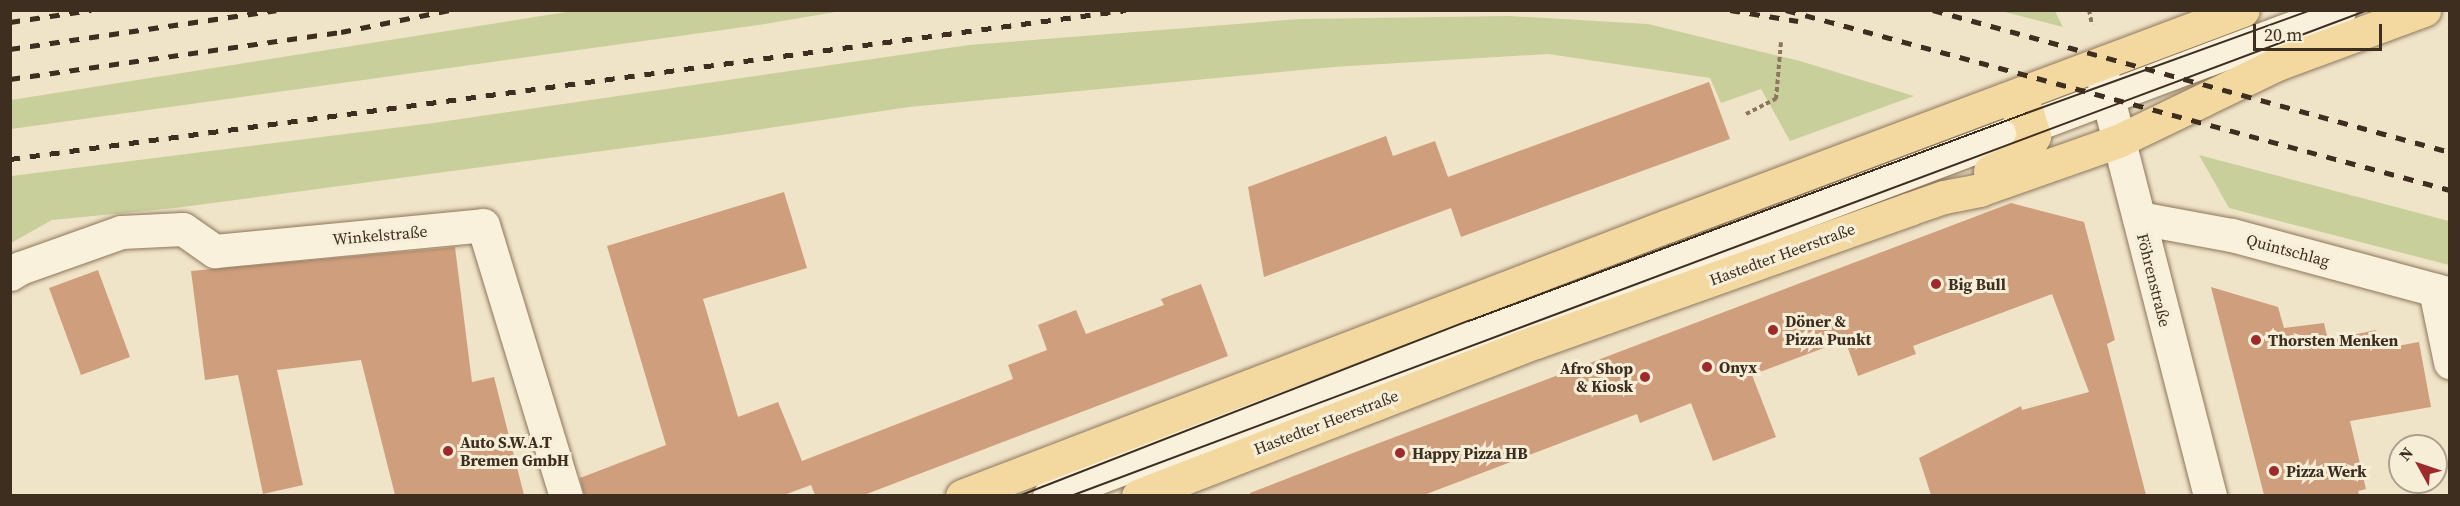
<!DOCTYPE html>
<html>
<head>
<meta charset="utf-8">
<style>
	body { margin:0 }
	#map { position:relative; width:2460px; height:506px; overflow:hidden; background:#f0e4c8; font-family:"Source Serif 4",serif }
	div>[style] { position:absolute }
	.green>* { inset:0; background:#c9cf9b }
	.building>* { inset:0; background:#cf9f7d }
	.path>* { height:4px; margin-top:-2px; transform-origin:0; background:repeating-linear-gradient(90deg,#8d765c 0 4.5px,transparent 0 7.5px) }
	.roads { filter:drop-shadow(0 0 2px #8d765c) drop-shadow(0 0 2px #8d765c) }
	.minor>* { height:33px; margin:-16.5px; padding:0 16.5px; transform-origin:16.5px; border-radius:16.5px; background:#faf1dc }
	.major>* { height:33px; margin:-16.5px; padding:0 16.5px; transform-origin:16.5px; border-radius:16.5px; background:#f3d9a0 }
	.tram>* { height:1.5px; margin:-0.75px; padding:0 0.75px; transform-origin:0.75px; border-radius:0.75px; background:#3d2e20 }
	.rail>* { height:4.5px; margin-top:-2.25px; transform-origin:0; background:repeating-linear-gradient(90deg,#3d2e20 0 10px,transparent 0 20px) }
	.dots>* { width:16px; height:16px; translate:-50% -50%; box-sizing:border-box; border:3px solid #f7eed8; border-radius:50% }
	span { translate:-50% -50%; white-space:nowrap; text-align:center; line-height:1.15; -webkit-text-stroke:6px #f7eed8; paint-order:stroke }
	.street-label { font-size:16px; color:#3d2e20 }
	.poi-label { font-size:16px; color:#3d2e20; font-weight:700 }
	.left { translate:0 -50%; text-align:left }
	.right { translate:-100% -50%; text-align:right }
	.frame { position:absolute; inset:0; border:12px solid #3d2e20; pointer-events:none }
	.north { position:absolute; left:2388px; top:434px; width:60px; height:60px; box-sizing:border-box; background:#f7eed8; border:2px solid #ada18e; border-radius:50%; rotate:310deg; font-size:16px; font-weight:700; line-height:24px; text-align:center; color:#3d2e20 }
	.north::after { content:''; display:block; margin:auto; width:21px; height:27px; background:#9e2a2b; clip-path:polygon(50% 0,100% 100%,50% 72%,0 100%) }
	.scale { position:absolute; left:2253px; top:24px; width:129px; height:27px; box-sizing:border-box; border:3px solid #3d2e20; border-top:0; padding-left:8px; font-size:18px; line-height:21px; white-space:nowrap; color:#3d2e20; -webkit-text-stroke:4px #f7eed8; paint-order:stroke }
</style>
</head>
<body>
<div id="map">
	<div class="green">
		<div style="clip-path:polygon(579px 10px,841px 11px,765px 24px,11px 129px,11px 100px)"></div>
		<div style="clip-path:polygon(2001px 11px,2055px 11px,2063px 27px)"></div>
		<div style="clip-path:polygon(1509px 16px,1648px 24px,1800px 61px,1914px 96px,1790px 141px,1761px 89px,1721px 103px,1710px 78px,1548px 54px,1333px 67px,909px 107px,722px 135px,175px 208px,52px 220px,11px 243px,11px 176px,433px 123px,969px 45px,1300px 19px)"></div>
		<div style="clip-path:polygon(2199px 155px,2449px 221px,2449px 265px,2229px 208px)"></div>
	</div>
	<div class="building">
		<div style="clip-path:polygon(1709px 82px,1730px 139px,1461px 237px,1451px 208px,1264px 277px,1248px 187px,1386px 136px,1393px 156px,1435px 141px,1448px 177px)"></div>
		<div style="clip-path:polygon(784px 192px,807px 268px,703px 299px,738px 417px,778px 402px,802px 461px,1013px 379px,1008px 365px,1047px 350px,1038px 325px,1076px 310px,1086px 334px,1164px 305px,1161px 299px,1201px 284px,1228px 356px,864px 495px,815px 495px,811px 485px,784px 495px,584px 495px,580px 478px,666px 445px,607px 246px)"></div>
		<div style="clip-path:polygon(2011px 203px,2084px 222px,2115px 340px,2107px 344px,2146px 495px,1931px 495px,1919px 458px,2021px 406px,2022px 410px,2089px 392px,2052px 294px,1913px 346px,1916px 354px,1858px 376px,1845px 340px,1752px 375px,1776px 437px,1713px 461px,1691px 403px,1640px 423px,1637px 414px,1424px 495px,1250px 495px,1250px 493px,1358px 451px)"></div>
		<div style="clip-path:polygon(455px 247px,472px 382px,494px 377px,524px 495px,395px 495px,361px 360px,277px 370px,303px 485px,263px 494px,238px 375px,205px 380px,191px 271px)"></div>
		<div style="clip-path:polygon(98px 270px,130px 357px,81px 375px,49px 288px)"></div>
		<div style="clip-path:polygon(2211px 287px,2278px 307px,2284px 328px,2324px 323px,2328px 340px,2376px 330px,2380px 349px,2419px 342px,2431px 407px,2350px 421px,2366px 489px,2358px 491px,2359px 495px,2264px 495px)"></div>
	</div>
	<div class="path">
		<div style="left:2089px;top:10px;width:15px;rotate:79deg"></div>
		<div style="left:1746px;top:114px;width:34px;rotate:-27deg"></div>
		<div style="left:1776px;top:99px;width:57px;rotate:-85deg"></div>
	</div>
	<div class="roads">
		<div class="minor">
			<div style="left:2102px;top:75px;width:435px;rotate:75.6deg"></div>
			<div style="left:2139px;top:218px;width:95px;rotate:10.4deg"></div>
			<div style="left:2232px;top:235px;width:226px;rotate:15.1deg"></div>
			<div style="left:10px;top:274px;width:12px;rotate:-31deg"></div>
			<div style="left:20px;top:268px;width:107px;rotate:-19.6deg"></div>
			<div style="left:121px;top:232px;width:62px;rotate:-2.8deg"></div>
			<div style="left:183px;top:229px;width:39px;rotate:35deg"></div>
			<div style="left:215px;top:251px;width:269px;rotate:-5.5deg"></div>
			<div style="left:483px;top:225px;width:283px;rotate:73deg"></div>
			<div style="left:2435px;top:290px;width:74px;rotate:78.2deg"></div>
			<div style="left:1049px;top:496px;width:1379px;rotate:-20.64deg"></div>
		</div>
		<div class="major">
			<div style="left:1990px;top:171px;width:36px;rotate:-24deg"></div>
			<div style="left:2023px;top:156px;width:23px;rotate:-61deg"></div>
			<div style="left:2034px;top:136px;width:24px;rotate:-107deg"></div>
			<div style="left:2027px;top:113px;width:26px;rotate:-149deg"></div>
			<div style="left:962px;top:496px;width:755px;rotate:-20.96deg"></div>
			<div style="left:1667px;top:226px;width:615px;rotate:-20.56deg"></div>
			<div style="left:1138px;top:496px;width:427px;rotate:-21.2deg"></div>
			<div style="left:1536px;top:342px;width:396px;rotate:-19.6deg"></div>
			<div style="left:1909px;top:209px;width:37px;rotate:-19deg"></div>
			<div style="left:1944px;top:197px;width:36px;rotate:-11deg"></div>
			<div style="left:1979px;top:190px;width:147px;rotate:-19.4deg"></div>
			<div style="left:2118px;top:141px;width:177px;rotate:-25.8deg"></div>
			<div style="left:2277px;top:64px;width:157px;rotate:-20.2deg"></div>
		</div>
	</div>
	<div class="tram">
		<div style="left:1019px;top:496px;width:483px;rotate:-21.3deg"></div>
		<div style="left:1469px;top:321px;width:596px;rotate:-20.44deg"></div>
		<div style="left:2027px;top:113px;width:303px;rotate:-19.9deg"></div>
		<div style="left:1071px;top:496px;width:1385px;rotate:-20.54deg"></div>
	</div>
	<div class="rail">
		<div style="left:1730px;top:10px;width:69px;rotate:9.2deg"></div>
		<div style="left:1786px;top:10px;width:688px;rotate:15.17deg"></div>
		<div style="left:1933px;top:10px;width:536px;rotate:15.36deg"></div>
		<div style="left:10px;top:22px;width:82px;rotate:-8.4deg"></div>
		<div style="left:10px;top:49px;width:269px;rotate:-8.3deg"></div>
		<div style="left:10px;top:79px;width:334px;rotate:-8.1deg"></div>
		<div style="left:341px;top:32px;width:111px;rotate:-11.4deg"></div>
		<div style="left:10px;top:159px;width:1126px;rotate:-7.6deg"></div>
	</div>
	<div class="dots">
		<div style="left:1936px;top:284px;background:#9e2a2b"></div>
		<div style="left:1773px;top:330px;background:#9e2a2b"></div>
		<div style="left:2256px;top:340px;background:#9e2a2b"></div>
		<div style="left:1707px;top:367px;background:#9e2a2b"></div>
		<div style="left:1645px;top:377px;background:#9e2a2b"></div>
		<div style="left:448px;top:451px;background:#9e2a2b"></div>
		<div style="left:1400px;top:453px;background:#9e2a2b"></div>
		<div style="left:2274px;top:471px;background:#9e2a2b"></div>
	</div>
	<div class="street-label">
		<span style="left:380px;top:235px;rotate:-5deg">Winkelstraße</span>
		<span style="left:2288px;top:250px;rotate:15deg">Quintschlag</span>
		<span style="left:1782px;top:254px;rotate:-20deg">Hastedter Heerstraße</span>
		<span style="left:2154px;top:280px;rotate:76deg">Föhrenstraße</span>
		<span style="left:1326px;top:422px;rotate:-21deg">Hastedter Heerstraße</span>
	</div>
	<div class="poi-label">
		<span class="left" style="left:1948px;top:284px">Big Bull</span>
		<span class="left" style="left:1785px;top:330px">Döner &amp;<br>Pizza Punkt</span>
		<span class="left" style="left:2268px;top:340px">Thorsten Menken</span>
		<span class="left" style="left:1719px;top:367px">Onyx</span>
		<span class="right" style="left:1633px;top:377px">Afro Shop<br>&amp; Kiosk</span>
		<span class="left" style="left:460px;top:451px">Auto S.W.A.T<br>Bremen GmbH</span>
		<span class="left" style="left:1412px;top:453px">Happy Pizza HB</span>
		<span class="left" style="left:2286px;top:471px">Pizza Werk</span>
	</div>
	<div class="frame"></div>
	<div class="north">N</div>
	<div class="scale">20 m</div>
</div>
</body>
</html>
